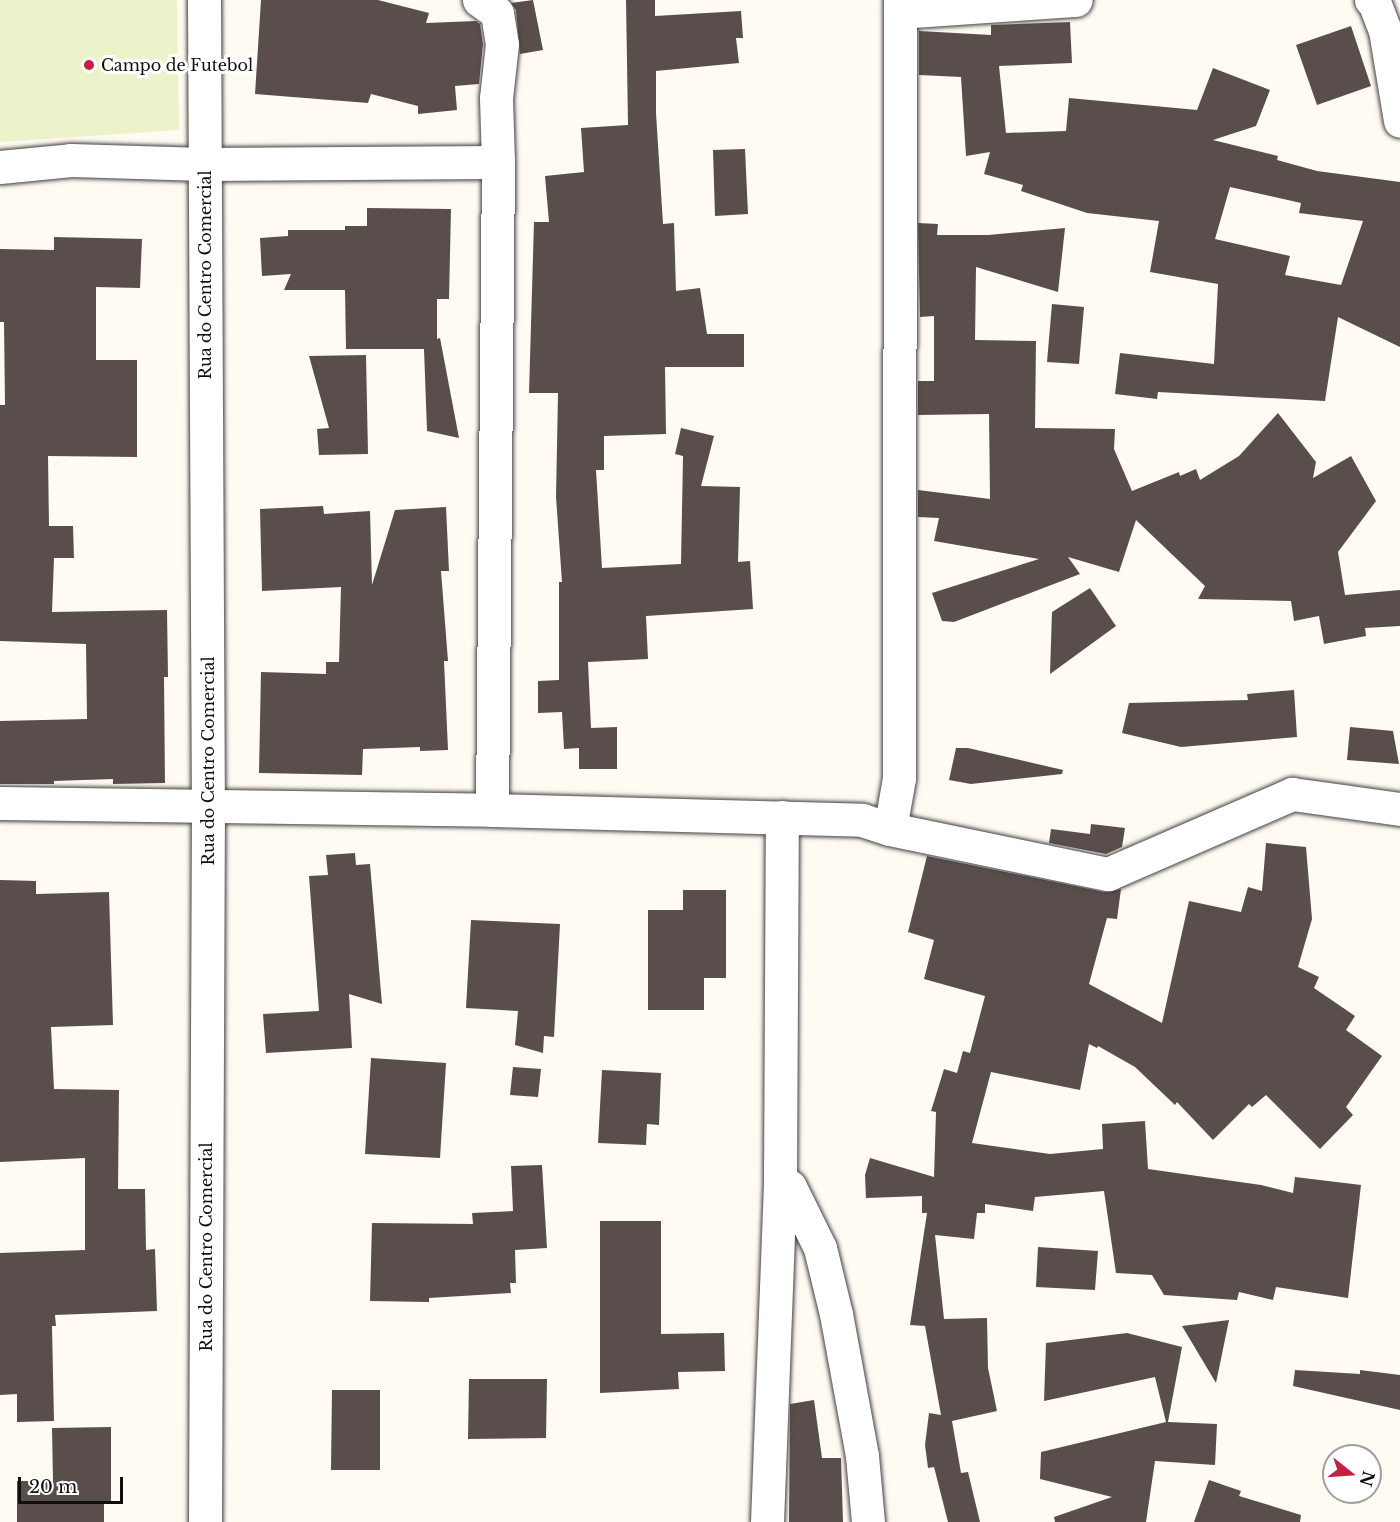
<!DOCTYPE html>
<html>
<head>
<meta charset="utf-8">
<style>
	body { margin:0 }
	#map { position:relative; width:1400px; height:1522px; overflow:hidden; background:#fffaf2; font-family:"Libre Baskerville",serif }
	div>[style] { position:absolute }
	.pitch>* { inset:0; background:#ecf3cb }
	.building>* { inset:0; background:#594e4b }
	.roads { filter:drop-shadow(0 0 2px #424242) drop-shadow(0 0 2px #424242) }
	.minor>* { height:33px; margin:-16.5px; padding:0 16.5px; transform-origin:16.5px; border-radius:16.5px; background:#fff }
	.dots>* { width:16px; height:16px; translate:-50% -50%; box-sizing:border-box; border:3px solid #fff; border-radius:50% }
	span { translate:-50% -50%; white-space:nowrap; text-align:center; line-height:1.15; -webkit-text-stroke:6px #fff; paint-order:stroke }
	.poi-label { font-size:16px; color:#0f0f0f }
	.left { translate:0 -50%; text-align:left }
	.street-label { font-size:16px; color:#0f0f0f }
	.north { position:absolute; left:1322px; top:1444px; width:60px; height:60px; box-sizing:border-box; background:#fff; border:2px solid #9f9f9f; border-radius:50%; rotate:107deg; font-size:16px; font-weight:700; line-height:24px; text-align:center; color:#0f0f0f }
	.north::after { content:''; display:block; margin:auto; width:21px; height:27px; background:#c81e44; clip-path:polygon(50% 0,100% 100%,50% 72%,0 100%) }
	.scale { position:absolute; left:18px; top:1477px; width:105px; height:27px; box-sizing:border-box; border:3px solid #0f0f0f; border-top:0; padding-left:8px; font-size:18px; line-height:21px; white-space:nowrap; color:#0f0f0f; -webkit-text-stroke:4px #fff; paint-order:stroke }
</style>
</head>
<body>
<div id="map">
	<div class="pitch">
		<div style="clip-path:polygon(0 0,177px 0,179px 130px,0 142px)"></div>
	</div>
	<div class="building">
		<div style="clip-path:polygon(261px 0,378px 0,429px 13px,426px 23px,476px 21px,480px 24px,483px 44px,479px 84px,455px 86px,457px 110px,418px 114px,418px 106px,371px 94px,368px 103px,255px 94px)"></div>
		<div style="clip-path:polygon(533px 0,543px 50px,520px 54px,516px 10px,511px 3px)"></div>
		<div style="clip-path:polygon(626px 0,655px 0,655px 16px,741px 11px,743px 38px,736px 38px,739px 63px,656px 71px,656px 113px,663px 224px,674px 223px,676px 291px,700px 288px,707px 334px,744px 334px,744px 367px,665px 367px,666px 434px,604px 436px,604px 470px,596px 470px,602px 568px,681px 564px,683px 456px,675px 454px,681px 428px,714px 436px,701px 486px,740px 487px,738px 562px,750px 561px,753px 609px,646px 616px,648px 659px,588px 662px,591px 728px,617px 727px,617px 769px,579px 769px,579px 748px,564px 749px,562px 712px,538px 713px,538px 681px,559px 680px,559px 582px,562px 582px,556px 497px,558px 393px,529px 393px,534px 222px,549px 222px,545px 176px,584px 172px,581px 128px,628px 125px)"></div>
		<div style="clip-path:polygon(evenodd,1070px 22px,1072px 63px,999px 66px,1006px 133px,1066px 131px,1069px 98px,1197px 110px,1213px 68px,1270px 90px,1256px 126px,1213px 140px,1278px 156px,1277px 160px,1317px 171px,1400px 182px,1400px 347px,1338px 317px,1325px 401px,1158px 392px,1157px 399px,1115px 394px,1120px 353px,1214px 364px,1218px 284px,1150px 272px,1159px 221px,1087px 213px,1021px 191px,1023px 185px,984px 174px,990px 152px,966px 156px,961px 77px,919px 75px,919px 31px,991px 35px,991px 25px,1070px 22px,1230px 187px,1301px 203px,1299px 213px,1363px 221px,1341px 285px,1285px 275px,1290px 256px,1215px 239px,1230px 187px)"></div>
		<div style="clip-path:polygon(1351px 26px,1371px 86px,1317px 105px,1296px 45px)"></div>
		<div style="clip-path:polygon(745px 149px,748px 214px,715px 216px,713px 150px)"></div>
		<div style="clip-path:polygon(367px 208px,451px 209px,449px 299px,437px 299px,437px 339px,440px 338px,459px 438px,427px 431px,424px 349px,346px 349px,345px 290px,284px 290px,291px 274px,262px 276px,260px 238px,288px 236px,288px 230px,345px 230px,345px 226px,367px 226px)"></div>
		<div style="clip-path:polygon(918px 223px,938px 224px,937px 235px,988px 235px,1065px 228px,1058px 292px,976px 267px,975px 340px,1036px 341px,1035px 428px,1115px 429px,1114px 449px,1132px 491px,1179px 472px,1180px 476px,1196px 469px,1200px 480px,1239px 456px,1278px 413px,1316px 462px,1313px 478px,1351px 456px,1376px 501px,1338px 552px,1345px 595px,1400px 590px,1400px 626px,1365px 628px,1366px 636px,1324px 644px,1319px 616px,1294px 621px,1291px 601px,1198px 599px,1205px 586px,1136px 520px,1119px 572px,1068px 557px,1080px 574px,954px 622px,942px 621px,932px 593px,1039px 559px,934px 541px,939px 518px,918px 517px,918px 490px,990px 499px,989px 414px,918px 415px,918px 381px,934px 381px,934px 316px,920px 317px)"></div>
		<div style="clip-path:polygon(54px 237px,142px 239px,140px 288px,96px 287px,96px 360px,137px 360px,137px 457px,48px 456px,49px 526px,73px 526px,74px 558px,54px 558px,52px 612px,167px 610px,168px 677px,164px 677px,165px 783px,113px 784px,113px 779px,54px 781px,54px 784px,0 784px,0 721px,87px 719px,86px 644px,0 641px,0 405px,5px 405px,4px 322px,0 322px,0 249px,54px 250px)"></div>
		<div style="clip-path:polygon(1052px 304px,1084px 307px,1079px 364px,1047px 362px)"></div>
		<div style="clip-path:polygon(366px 355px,368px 454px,319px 455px,317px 429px,329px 428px,309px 356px)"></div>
		<div style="clip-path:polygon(323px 506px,324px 514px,370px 511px,372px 585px,395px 510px,446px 507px,449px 571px,441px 571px,448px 661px,444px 661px,448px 750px,420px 751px,420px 747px,363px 749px,362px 775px,259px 773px,261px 672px,326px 674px,326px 662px,339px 662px,341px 587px,262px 591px,260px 509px)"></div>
		<div style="clip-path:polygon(1090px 588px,1116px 626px,1050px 674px,1052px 612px)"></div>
		<div style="clip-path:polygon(1294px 690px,1297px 737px,1181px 747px,1122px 733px,1129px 703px,1248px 700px,1247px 694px)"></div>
		<div style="clip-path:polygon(1350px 727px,1393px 731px,1399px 764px,1347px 760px)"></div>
		<div style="clip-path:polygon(956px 748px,968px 748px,1063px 770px,1062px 774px,971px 784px,949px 780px)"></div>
		<div style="clip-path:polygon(1091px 824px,1125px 828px,1122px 847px,1106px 854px,1049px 843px,1051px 829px,1090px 834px)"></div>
		<div style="clip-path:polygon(1266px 843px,1306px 847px,1312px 919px,1298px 967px,1319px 977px,1314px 988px,1355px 1016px,1346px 1030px,1382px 1056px,1346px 1107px,1353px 1115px,1320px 1149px,1266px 1095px,1252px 1107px,1249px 1104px,1213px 1140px,1177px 1102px,1175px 1105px,1135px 1067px,1098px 1046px,1097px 1048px,1089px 1044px,1080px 1090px,991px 1072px,972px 1143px,1050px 1154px,1103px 1149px,1102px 1124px,1145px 1121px,1148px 1169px,1261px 1185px,1293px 1193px,1295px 1177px,1361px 1185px,1348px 1298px,1276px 1287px,1273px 1300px,1239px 1292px,1237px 1300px,1164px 1295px,1152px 1275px,1116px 1273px,1104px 1191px,1035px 1197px,1033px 1211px,985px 1204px,985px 1213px,977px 1213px,974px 1239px,935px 1235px,944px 1319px,987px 1318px,988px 1368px,997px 1411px,952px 1421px,961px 1473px,968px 1472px,980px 1522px,948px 1522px,934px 1467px,928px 1468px,925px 1445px,929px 1413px,941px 1415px,925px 1326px,910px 1325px,927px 1213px,922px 1213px,922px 1196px,866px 1198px,865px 1175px,870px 1158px,934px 1177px,936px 1112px,931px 1111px,944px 1069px,957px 1073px,963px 1051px,970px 1053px,985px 996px,924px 979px,934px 940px,908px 932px,927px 856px,1104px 892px,1121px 889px,1117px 919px,1107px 918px,1089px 984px,1162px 1023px,1189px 901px,1241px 912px,1248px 887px,1262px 891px)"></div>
		<div style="clip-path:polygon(355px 853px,356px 865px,370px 864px,382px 1004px,349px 994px,352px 1048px,266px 1053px,263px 1014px,319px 1011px,309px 876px,328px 875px,326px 855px)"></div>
		<div style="clip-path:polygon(0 880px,36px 881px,36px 894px,109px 892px,113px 1025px,51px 1027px,54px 1089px,119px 1090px,118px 1189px,145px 1189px,146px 1250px,155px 1249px,157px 1311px,55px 1315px,56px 1326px,52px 1326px,54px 1421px,17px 1422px,17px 1394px,0 1395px,0 1253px,85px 1250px,85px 1158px,0 1162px)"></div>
		<div style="clip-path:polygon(683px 890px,726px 890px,726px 978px,704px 978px,704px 1010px,648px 1010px,648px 910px,683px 910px)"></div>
		<div style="clip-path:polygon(471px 920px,560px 924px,554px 1037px,544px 1036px,543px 1053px,515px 1045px,518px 1011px,466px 1008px)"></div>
		<div style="clip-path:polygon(371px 1058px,446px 1063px,440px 1158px,365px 1154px)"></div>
		<div style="clip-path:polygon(513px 1067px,541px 1069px,538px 1097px,510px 1095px)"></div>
		<div style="clip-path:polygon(602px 1070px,661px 1073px,659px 1125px,647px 1124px,646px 1145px,598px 1143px)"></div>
		<div style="clip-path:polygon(542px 1165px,547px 1248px,515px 1250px,516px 1283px,510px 1283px,511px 1293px,429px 1298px,429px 1302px,370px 1301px,372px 1223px,473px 1224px,472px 1213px,513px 1211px,511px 1166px)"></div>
		<div style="clip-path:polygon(600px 1221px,661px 1221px,661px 1334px,724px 1333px,725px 1371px,678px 1372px,679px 1389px,600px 1393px)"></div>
		<div style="clip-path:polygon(1038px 1247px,1098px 1251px,1095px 1290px,1036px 1287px)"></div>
		<div style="clip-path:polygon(1229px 1320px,1216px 1383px,1182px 1326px)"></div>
		<div style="clip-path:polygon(1127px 1333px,1182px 1347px,1168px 1422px,1217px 1424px,1215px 1465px,1155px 1461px,1146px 1522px,1055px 1522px,1054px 1517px,1112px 1497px,1040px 1479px,1041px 1452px,1166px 1422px,1155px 1377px,1044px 1401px,1046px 1343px)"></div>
		<div style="clip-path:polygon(1295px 1370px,1360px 1374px,1360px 1370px,1400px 1375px,1400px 1410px,1293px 1386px)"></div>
		<div style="clip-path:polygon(469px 1379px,547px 1379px,546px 1438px,468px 1439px)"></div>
		<div style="clip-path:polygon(332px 1390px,380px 1390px,380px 1470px,331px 1470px)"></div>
		<div style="clip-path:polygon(814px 1400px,822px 1458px,841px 1458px,843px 1522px,789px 1522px,790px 1404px)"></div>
		<div style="clip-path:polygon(111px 1427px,111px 1504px,104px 1504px,104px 1522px,17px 1522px,17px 1481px,53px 1481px,52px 1428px)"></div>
		<div style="clip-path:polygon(1209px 1480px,1241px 1491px,1239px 1496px,1301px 1515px,1300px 1522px,1194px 1522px)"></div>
	</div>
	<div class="roads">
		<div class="minor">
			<div style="left:204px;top:0;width:805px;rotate:89.72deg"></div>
			<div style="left:208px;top:805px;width:717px;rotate:90.24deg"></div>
			<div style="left:479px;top:0;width:22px;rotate:36deg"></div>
			<div style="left:497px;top:13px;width:31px;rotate:81deg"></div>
			<div style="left:502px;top:44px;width:54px;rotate:96.3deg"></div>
			<div style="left:496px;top:98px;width:64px;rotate:88.2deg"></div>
			<div style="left:1371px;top:0;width:4px;rotate:34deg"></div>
			<div style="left:1374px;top:2px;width:30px;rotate:69deg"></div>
			<div style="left:1385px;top:30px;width:92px;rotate:80.6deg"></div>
			<div style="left:900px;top:12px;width:176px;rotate:-3.9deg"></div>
			<div style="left:0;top:167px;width:71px;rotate:-5.6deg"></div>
			<div style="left:71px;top:160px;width:133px;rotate:1.7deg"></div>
			<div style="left:204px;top:164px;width:294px;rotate:-0.4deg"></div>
			<div style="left:498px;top:162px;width:648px;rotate:90.53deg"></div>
			<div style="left:0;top:803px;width:492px;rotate:0.8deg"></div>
			<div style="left:492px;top:810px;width:370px;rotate:1.5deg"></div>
			<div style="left:862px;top:820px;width:29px;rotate:18deg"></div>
			<div style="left:890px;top:829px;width:223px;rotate:11.7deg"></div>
			<div style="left:1108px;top:874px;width:201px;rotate:-23.5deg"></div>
			<div style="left:1292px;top:794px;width:109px;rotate:7.9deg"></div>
			<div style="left:890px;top:829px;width:52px;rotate:-80deg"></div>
			<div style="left:899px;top:778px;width:778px;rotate:-89.93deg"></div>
			<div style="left:780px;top:1179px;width:13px;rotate:39deg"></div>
			<div style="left:790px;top:1187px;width:68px;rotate:63.8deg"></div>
			<div style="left:820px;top:1248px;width:68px;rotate:76.4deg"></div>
			<div style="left:836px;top:1314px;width:144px;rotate:79.6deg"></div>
			<div style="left:862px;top:1456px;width:66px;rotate:84.8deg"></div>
			<div style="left:767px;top:1522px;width:343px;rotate:-87.8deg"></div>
			<div style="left:780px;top:1179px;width:362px;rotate:-89.7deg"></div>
		</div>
	</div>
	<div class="dots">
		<div style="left:89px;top:65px;background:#c81e44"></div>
	</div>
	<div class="poi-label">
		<span class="left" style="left:101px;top:65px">Campo de Futebol</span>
	</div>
	<div class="street-label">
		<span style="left:205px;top:275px;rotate:-90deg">Rua do Centro Comercial</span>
		<span style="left:208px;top:761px;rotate:-90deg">Rua do Centro Comercial</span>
		<span style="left:206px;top:1247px;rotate:-90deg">Rua do Centro Comercial</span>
	</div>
	<div class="north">N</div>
	<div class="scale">20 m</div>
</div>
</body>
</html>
